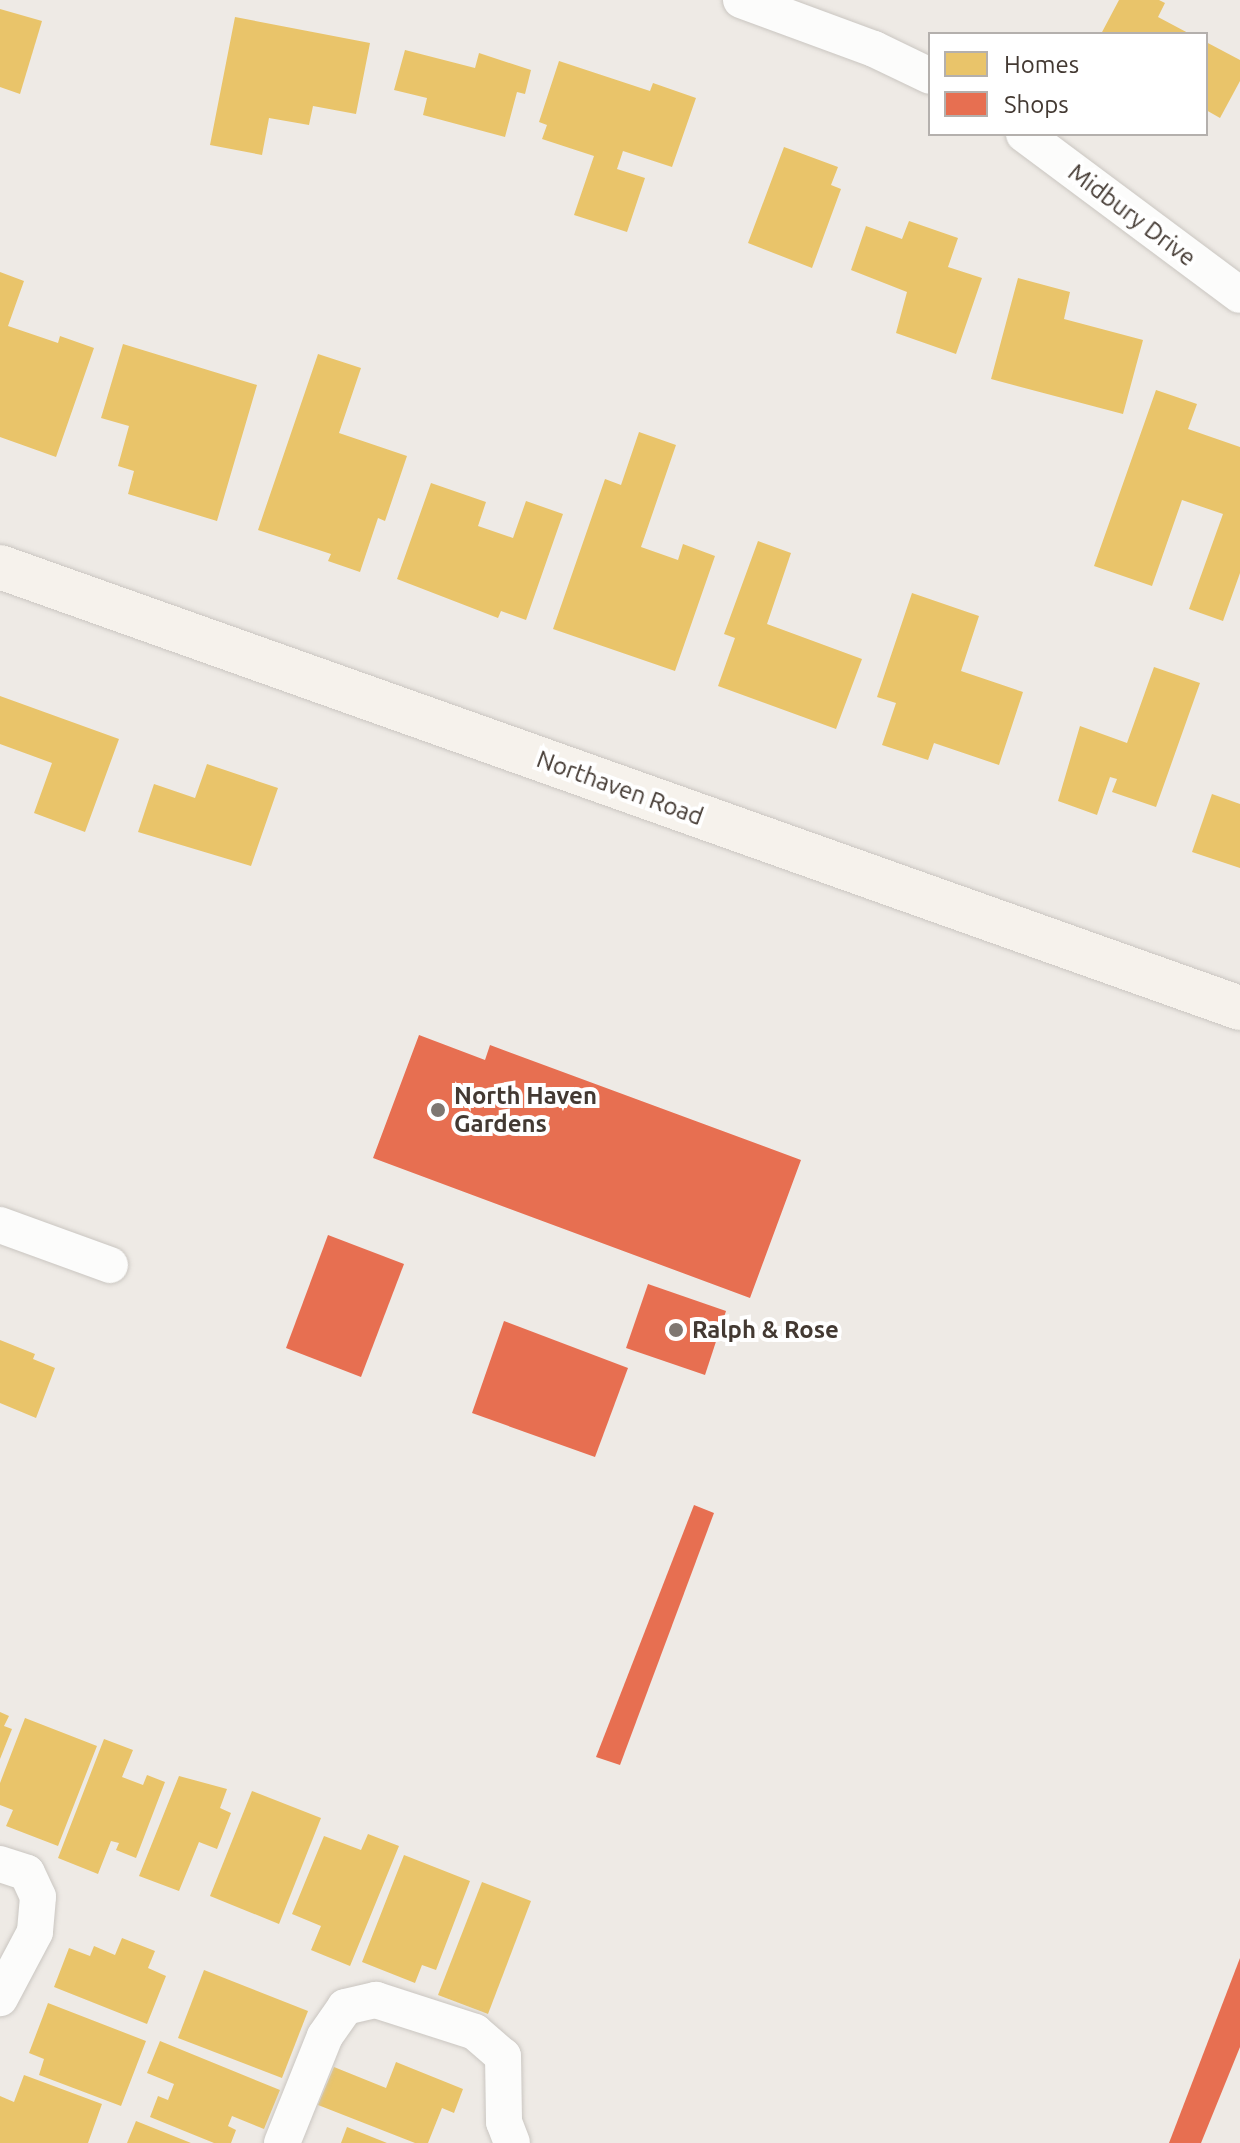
<!DOCTYPE html>
<html>
<head>
<meta charset="utf-8">
<style>
	body { margin:0 }
	#map { position:relative; width:1240px; height:2143px; overflow:hidden; background:#eeeae5; font-family:Ubuntu,sans-serif }
	div>[style] { position:absolute }
	.homes>* { inset:0; background:#e9c46a }
	.shops>* { inset:0; background:#e76f51 }
	.roads { filter:drop-shadow(0 0 2px #cac6c1) drop-shadow(0 0 2px #cac6c1) }
	.street>* { height:36px; margin:-18px; padding:0 18px; transform-origin:18px; border-radius:18px; background:#fcfcfb }
	.secondary>* { height:44px; margin:-22px; padding:0 22px; transform-origin:22px; border-radius:22px; background:#f6f2ec }
	.dots>* { width:22px; height:22px; translate:-50% -50%; box-sizing:border-box; border:4px solid #fff; border-radius:50% }
	span { translate:-50% -50%; white-space:nowrap; text-align:center; line-height:1.15; -webkit-text-stroke:8px #fff; paint-order:stroke }
	.street-label { font-size:24px; color:#433932 }
	.poi-label { font-size:24px; color:#433932; font-weight:700 }
	.left { translate:0 -50%; text-align:left }
	.legend { position:absolute; left:928px; top:32px; width:280px; height:104px; box-sizing:border-box; background:#fff; border:2px solid #b4b0ad; margin:0; padding:10px 14px; list-style:none; font-size:24px; color:#433932 }
	.legend li { display:flex; align-items:center; gap:16px; height:40px }
	.legend b { width:40px; border:2px solid #b4b0ad }
</style>
</head>
<body>
<div id="map">
	<div class="homes">
		<div style="clip-path:polygon(1119px 0,1159px 0,1165px 3px,1158px 17px,1190px 34px,1101px 34px)"></div>
		<div style="clip-path:polygon(0 9px,42px 21px,20px 94px,0 87px)"></div>
		<div style="clip-path:polygon(235px 17px,370px 43px,356px 114px,313px 106px,309px 125px,269px 118px,262px 155px,210px 145px)"></div>
		<div style="clip-path:polygon(1206px 42px,1240px 60px,1240px 81px,1220px 118px,1206px 110px)"></div>
		<div style="clip-path:polygon(405px 50px,475px 68px,479px 53px,531px 70px,525px 94px,517px 92px,505px 137px,423px 115px,427px 98px,394px 90px)"></div>
		<div style="clip-path:polygon(559px 61px,650px 91px,653px 83px,696px 98px,672px 167px,623px 151px,617px 169px,645px 178px,627px 232px,574px 215px,594px 156px,542px 139px,547px 125px,539px 122px)"></div>
		<div style="clip-path:polygon(784px 147px,838px 167px,831px 185px,841px 189px,812px 268px,748px 243px)"></div>
		<div style="clip-path:polygon(909px 221px,958px 238px,948px 267px,982px 278px,956px 354px,896px 333px,907px 292px,851px 270px,866px 226px,902px 239px)"></div>
		<div style="clip-path:polygon(0 272px,24px 281px,8px 326px,58px 343px,60px 336px,94px 348px,56px 457px,0 437px)"></div>
		<div style="clip-path:polygon(1018px 278px,1070px 292px,1064px 319px,1143px 340px,1123px 414px,991px 379px)"></div>
		<div style="clip-path:polygon(123px 344px,257px 385px,217px 521px,128px 494px,134px 471px,118px 466px,129px 426px,101px 418px)"></div>
		<div style="clip-path:polygon(318px 354px,361px 368px,339px 433px,407px 456px,385px 521px,378px 518px,360px 572px,328px 561px,331px 554px,258px 530px)"></div>
		<div style="clip-path:polygon(1156px 390px,1197px 404px,1188px 429px,1240px 447px,1240px 573px,1223px 621px,1189px 609px,1223px 514px,1182px 500px,1152px 586px,1094px 566px)"></div>
		<div style="clip-path:polygon(639px 432px,676px 445px,641px 547px,678px 560px,683px 544px,715px 556px,675px 671px,553px 629px,605px 479px,621px 485px)"></div>
		<div style="clip-path:polygon(431px 483px,486px 502px,478px 526px,513px 538px,526px 501px,563px 514px,526px 620px,501px 611px,498px 618px,397px 579px)"></div>
		<div style="clip-path:polygon(758px 541px,791px 553px,767px 624px,862px 659px,836px 729px,718px 686px,735px 638px,724px 634px)"></div>
		<div style="clip-path:polygon(912px 593px,979px 616px,961px 671px,1023px 692px,999px 765px,934px 743px,928px 760px,882px 745px,896px 703px,877px 697px)"></div>
		<div style="clip-path:polygon(1154px 667px,1200px 683px,1156px 807px,1112px 792px,1117px 779px,1110px 777px,1097px 815px,1058px 801px,1080px 726px,1127px 743px)"></div>
		<div style="clip-path:polygon(0 696px,119px 739px,85px 832px,34px 813px,52px 763px,0 744px)"></div>
		<div style="clip-path:polygon(207px 764px,278px 788px,251px 866px,138px 832px,154px 784px,195px 798px)"></div>
		<div style="clip-path:polygon(1212px 794px,1240px 804px,1240px 868px,1192px 852px)"></div>
		<div style="clip-path:polygon(0 1340px,35px 1354px,33px 1359px,55px 1368px,36px 1418px,0 1403px)"></div>
		<div style="clip-path:polygon(0 1712px,9px 1716px,4px 1726px,12px 1729px,0 1759px)"></div>
		<div style="clip-path:polygon(25px 1718px,97px 1746px,58px 1846px,6px 1826px,13px 1810px,0 1805px,0 1783px)"></div>
		<div style="clip-path:polygon(104px 1739px,133px 1750px,122px 1777px,143px 1785px,147px 1775px,165px 1782px,136px 1858px,116px 1850px,119px 1843px,111px 1841px,98px 1874px,58px 1858px)"></div>
		<div style="clip-path:polygon(179px 1776px,227px 1789px,220px 1808px,231px 1813px,217px 1849px,199px 1842px,179px 1891px,139px 1876px)"></div>
		<div style="clip-path:polygon(252px 1791px,321px 1818px,279px 1924px,210px 1896px)"></div>
		<div style="clip-path:polygon(368px 1834px,399px 1846px,350px 1966px,311px 1950px,321px 1926px,292px 1914px,324px 1836px,361px 1850px)"></div>
		<div style="clip-path:polygon(404px 1855px,470px 1881px,436px 1970px,422px 1965px,415px 1983px,362px 1962px)"></div>
		<div style="clip-path:polygon(482px 1882px,531px 1901px,488px 2014px,438px 1995px)"></div>
		<div style="clip-path:polygon(122px 1938px,155px 1951px,148px 1968px,166px 1976px,147px 2024px,54px 1987px,69px 1948px,90px 1956px,94px 1946px,115px 1955px)"></div>
		<div style="clip-path:polygon(204px 1970px,308px 2011px,282px 2078px,178px 2038px)"></div>
		<div style="clip-path:polygon(48px 2003px,146px 2041px,121px 2106px,39px 2075px,44px 2059px,29px 2053px)"></div>
		<div style="clip-path:polygon(160px 2041px,280px 2090px,264px 2129px,232px 2116px,228px 2126px,236px 2130px,231px 2143px,214px 2143px,150px 2117px,158px 2096px,168px 2100px,174px 2084px,147px 2073px)"></div>
		<div style="clip-path:polygon(396px 2062px,463px 2089px,454px 2113px,442px 2108px,428px 2143px,415px 2143px,318px 2105px,334px 2067px,386px 2088px)"></div>
		<div style="clip-path:polygon(24px 2075px,102px 2104px,88px 2143px,0 2143px,0 2096px,14px 2102px)"></div>
		<div style="clip-path:polygon(136px 2121px,191px 2143px,127px 2143px)"></div>
		<div style="clip-path:polygon(347px 2127px,387px 2143px,341px 2143px)"></div>
	</div>
	<div class="shops">
		<div style="clip-path:polygon(419px 1035px,485px 1060px,490px 1045px,801px 1160px,750px 1298px,373px 1158px)"></div>
		<div style="clip-path:polygon(328px 1235px,404px 1264px,361px 1377px,286px 1348px)"></div>
		<div style="clip-path:polygon(648px 1284px,726px 1311px,705px 1375px,626px 1348px)"></div>
		<div style="clip-path:polygon(504px 1321px,628px 1368px,595px 1457px,472px 1413px)"></div>
		<div style="clip-path:polygon(694px 1505px,714px 1513px,620px 1765px,596px 1757px)"></div>
		<div style="clip-path:polygon(1240px 1958px,1240px 2047px,1201px 2143px,1169px 2143px)"></div>
	</div>
	<div class="roads">
		<div class="street">
			<div style="left:741px;top:0;width:142px;rotate:20.2deg"></div>
			<div style="left:874px;top:49px;width:62px;rotate:25.7deg"></div>
			<div style="left:1024px;top:134px;width:269px;rotate:36.7deg"></div>
			<div style="left:0;top:1225px;width:117px;rotate:20deg"></div>
			<div style="left:0;top:1864px;width:28px;rotate:18deg"></div>
			<div style="left:27px;top:1873px;width:26px;rotate:65deg"></div>
			<div style="left:38px;top:1897px;width:35px;rotate:95deg"></div>
			<div style="left:35px;top:1932px;width:75px;rotate:117.9deg"></div>
			<div style="left:282px;top:2143px;width:115px;rotate:-68.1deg"></div>
			<div style="left:325px;top:2036px;width:35px;rotate:-55deg"></div>
			<div style="left:345px;top:2007px;width:32px;rotate:-13deg"></div>
			<div style="left:376px;top:2000px;width:104px;rotate:17.9deg"></div>
			<div style="left:475px;top:2032px;width:37px;rotate:41deg"></div>
			<div style="left:503px;top:2056px;width:66px;rotate:89.1deg"></div>
			<div style="left:504px;top:2122px;width:22px;rotate:69deg"></div>
		</div>
		<div class="secondary">
			<div style="left:0;top:567px;width:1316px;rotate:19.58deg"></div>
		</div>
	</div>
	<div class="dots">
		<div style="left:438px;top:1110px;background:#7f7771"></div>
		<div style="left:676px;top:1330px;background:#7f7771"></div>
	</div>
	<div class="street-label">
		<span style="left:1132px;top:215px;rotate:37deg">Midbury Drive</span>
		<span style="left:620px;top:788px;rotate:20deg">Northaven Road</span>
	</div>
	<div class="poi-label">
		<span class="left" style="left:454px;top:1110px">North Haven<br>Gardens</span>
		<span class="left" style="left:692px;top:1330px">Ralph &amp; Rose</span>
	</div>
	<ul class="legend">
	<li><b style="height:22px;background:#e9c46a"></b>Homes</li>
	<li><b style="height:22px;background:#e76f51"></b>Shops</li>
	</ul>
</div>
</body>
</html>
